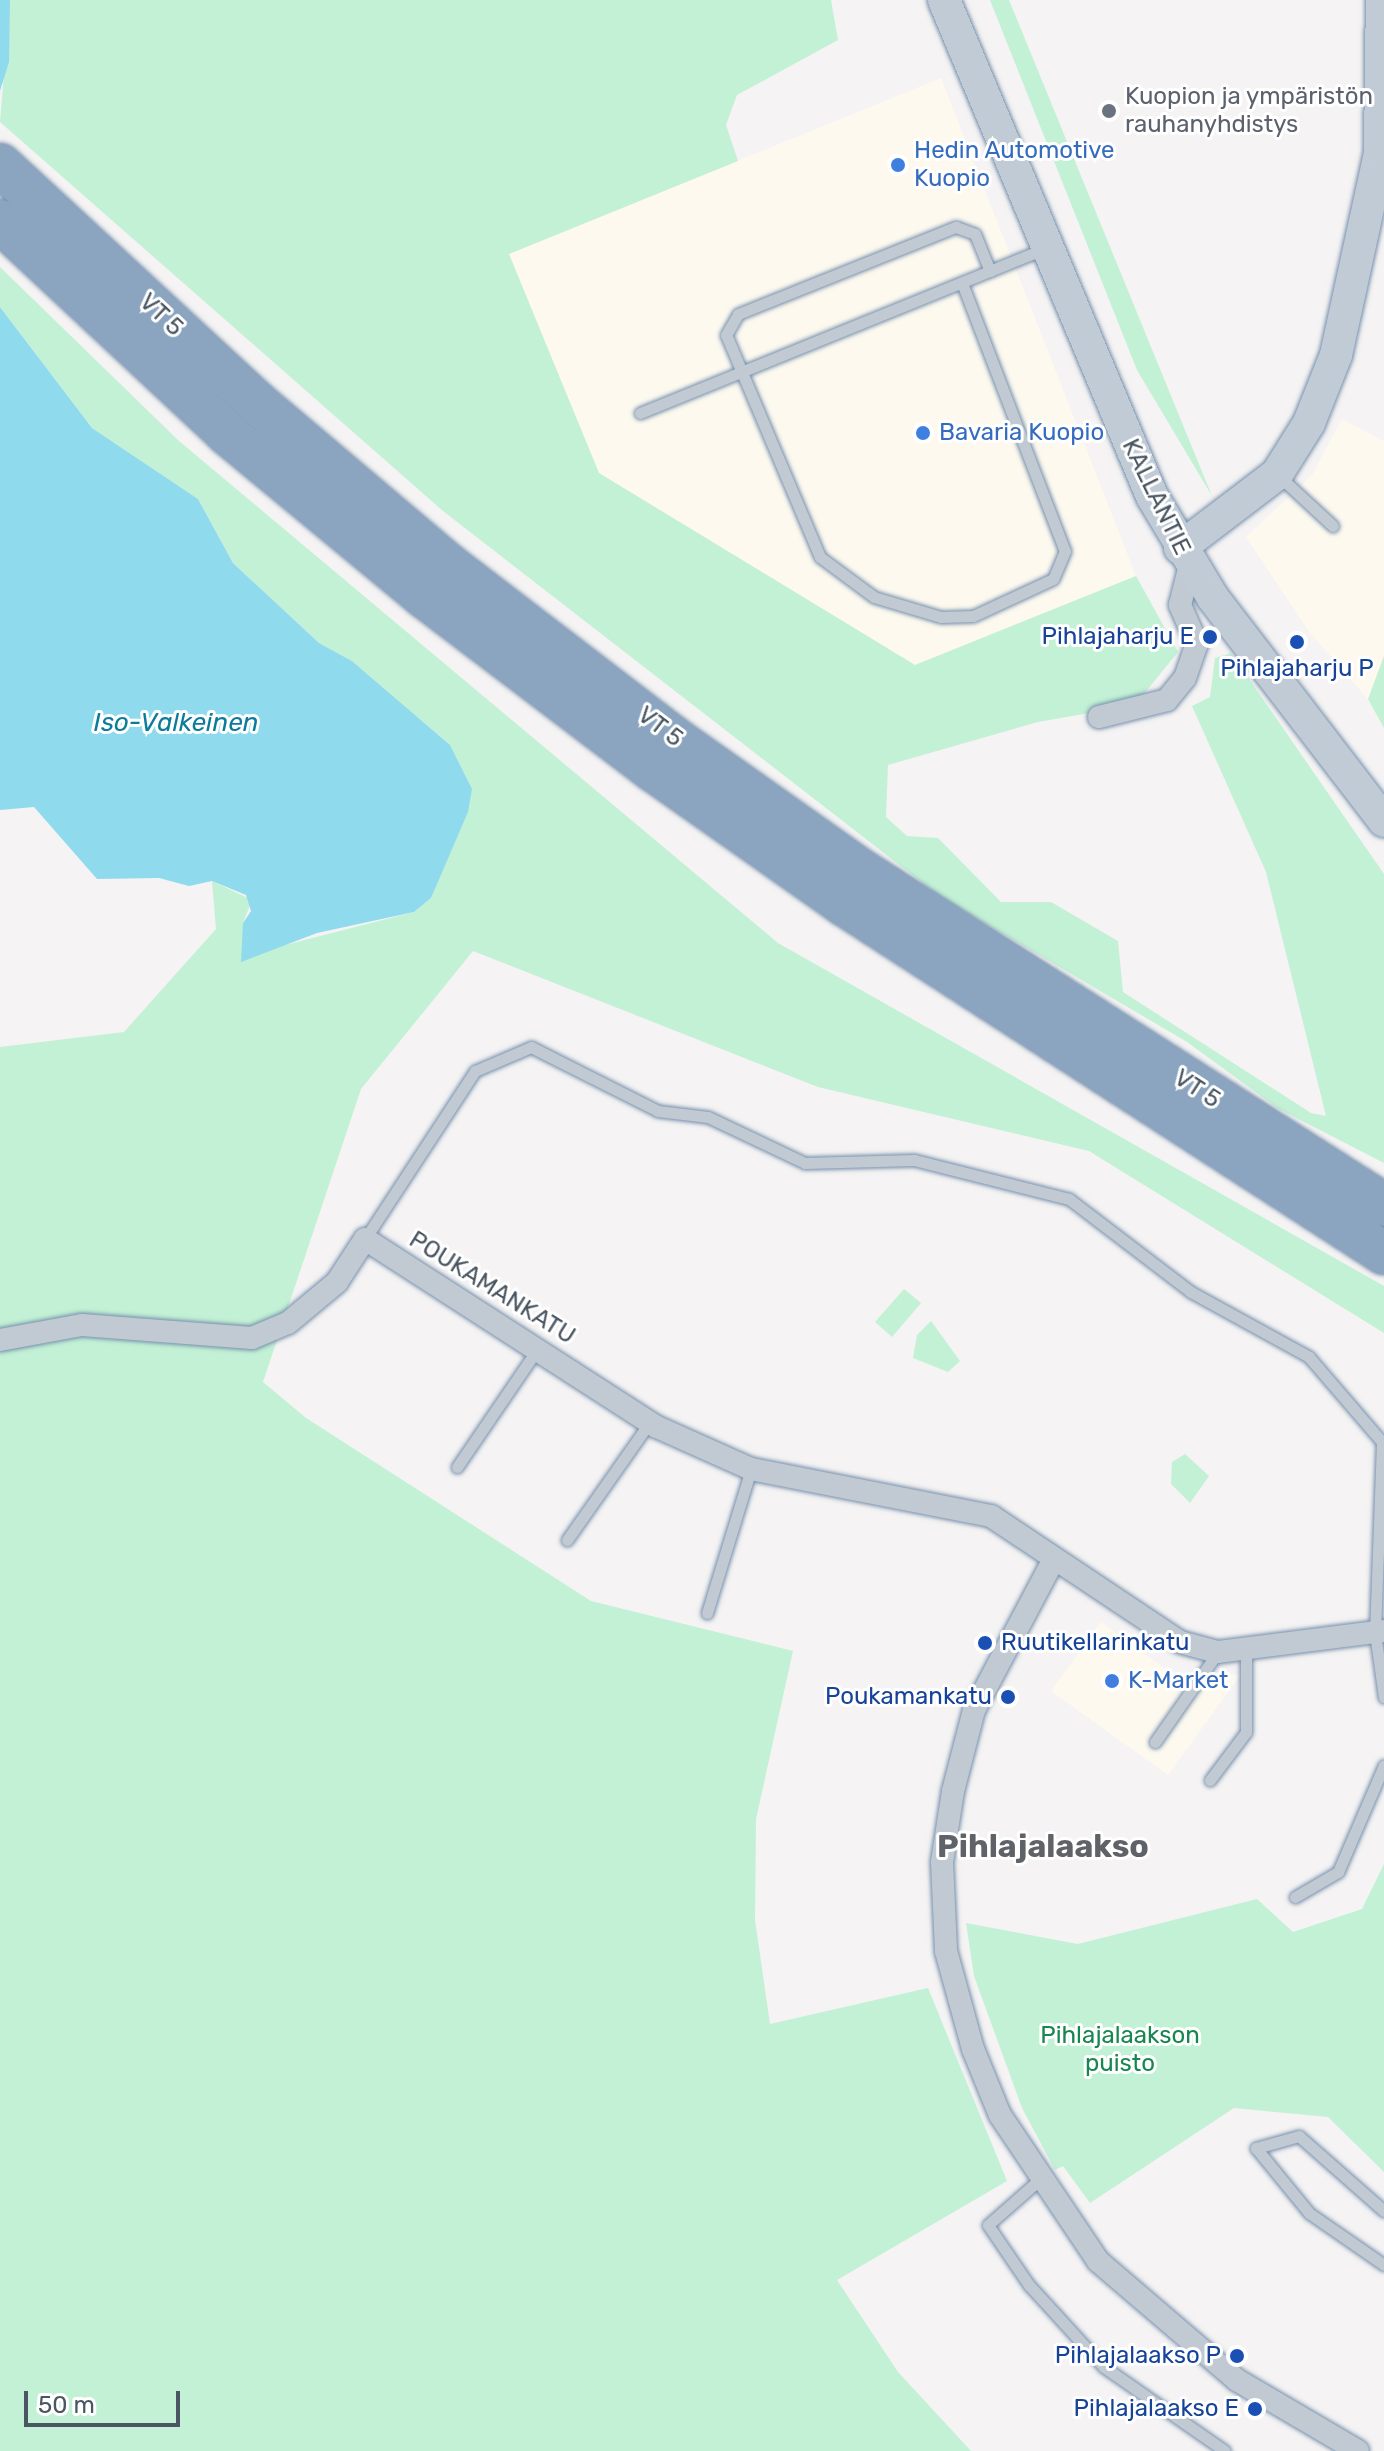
<!DOCTYPE html>
<html>
<head>
<meta charset="utf-8">
<style>
	body { margin:0 }
	#map { position:relative; width:1384px; height:2451px; overflow:hidden; background:#f5f3f3; font-family:Rubik,sans-serif }
	div>[style] { position:absolute }
	.commercial>* { inset:0; background:#fdf9ef }
	.green>* { inset:0; background:#c3f1d5 }
	.water>* { inset:0; background:#90daee }
	.roads { filter:drop-shadow(0 0 2px #7690ad) drop-shadow(0 0 2px #7690ad) }
	.lane>* { height:11px; margin:-5.5px; padding:0 5.5px; transform-origin:5.5px; border-radius:5.5px; background:#c1cad2 }
	.street>* { height:22px; margin:-11px; padding:0 11px; transform-origin:11px; border-radius:11px; background:#c1cad2 }
	.secondary>* { height:32px; margin:-16px; padding:0 16px; transform-origin:16px; border-radius:16px; background:#c1cbd6 }
	.highway>* { height:42px; margin:-21px; padding:0 21px; transform-origin:21px; border-radius:21px; background:#8ba5c1 }
	.dots>* { width:22px; height:22px; translate:-50% -50%; box-sizing:border-box; border:4px solid #fff; border-radius:50% }
	span { translate:-50% -50%; white-space:nowrap; text-align:center; line-height:1.15; -webkit-text-stroke:6px #fff; paint-order:stroke }
	.worship-label { font-size:24px; color:#5b616d }
	.left { translate:0 -50%; text-align:left }
	.shop-label { font-size:24px; color:#366cbe }
	.street-label { font-size:24px; color:#4a5661 }
	.transit-label { font-size:24px; color:#164399 }
	.right { translate:-100% -50%; text-align:right }
	.park-label { font-size:24px; color:#17864f }
	.water-label { font-size:26px; color:#0c7c9b; font-style:italic }
	.district-label { font-size:32px; color:#5f6368; font-weight:700 }
	.scale { position:absolute; left:24px; top:2391px; width:156px; height:36px; box-sizing:border-box; border:4px solid #4a5661; border-top:0; padding-left:10px; font-size:24px; line-height:28px; white-space:nowrap; color:#4a5661; -webkit-text-stroke:6px #fff; paint-order:stroke }
</style>
</head>
<body>
<div id="map">
	<div class="commercial">
		<div style="clip-path:polygon(941px 78px,1136px 576px,915px 665px,599px 473px,509px 254px)"></div>
		<div style="clip-path:polygon(1342px 419px,1384px 441px,1384px 656px,1368px 699px,1310px 633px,1246px 537px,1312px 475px)"></div>
		<div style="clip-path:polygon(1101px 1622px,1182px 1681px,1241px 1674px,1168px 1775px,1051px 1691px)"></div>
	</div>
	<div class="green">
		<div style="clip-path:polygon(10px 0,831px 0,838px 40px,737px 95px,726px 125px,738px 161px,509px 254px,599px 473px,915px 665px,1136px 576px,1178px 652px,1135px 705px,1038px 722px,888px 765px,886px 817px,907px 836px,938px 838px,1001px 902px,1051px 902px,1118px 941px,1123px 992px,1311px 1113px,1326px 1116px,1266px 872px,1192px 706px,1210px 697px,1215px 658px,1231px 653px,1384px 874px,1384px 1163px,1279px 1109px,1187px 1042px,942px 898px,443px 511px,0 122px)"></div>
		<div style="clip-path:polygon(990px 0,1009px 0,1212px 496px,1137px 370px)"></div>
		<div style="clip-path:polygon(0 267px,179px 441px,778px 943px,1384px 1286px,1384px 1333px,1089px 1151px,818px 1087px,473px 951px,361px 1089px,263px 1382px,306px 1418px,591px 1601px,793px 1651px,756px 1819px,755px 1920px,770px 2024px,928px 1988px,1007px 2181px,837px 2280px,898px 2372px,971px 2451px,0 2451px,0 1047px,124px 1032px,216px 929px,212px 881px,252px 900px,243px 923px,285px 945px,414px 912px,431px 898px,456px 837px,450px 745px,352px 661px,319px 643px,233px 563px,198px 499px,92px 428px,0 307px)"></div>
		<div style="clip-path:polygon(1384px 656px,1384px 728px,1368px 699px)"></div>
		<div style="clip-path:polygon(904px 1289px,921px 1303px,892px 1337px,875px 1322px)"></div>
		<div style="clip-path:polygon(931px 1321px,960px 1361px,948px 1372px,913px 1358px,917px 1335px)"></div>
		<div style="clip-path:polygon(1185px 1454px,1209px 1476px,1190px 1503px,1171px 1484px,1172px 1462px)"></div>
		<div style="clip-path:polygon(1384px 1864px,1384px 2172px,1328px 2117px,1234px 2108px,1090px 2203px,1063px 2166px,1055px 2170px,1022px 2108px,974px 1976px,966px 1923px,1078px 1944px,1257px 1899px,1293px 1932px,1362px 1909px)"></div>
	</div>
	<div class="water">
		<div style="clip-path:polygon(0 0,10px 0,9px 62px,0 91px)"></div>
		<div style="clip-path:polygon(0 307px,92px 428px,198px 499px,233px 563px,319px 643px,352px 661px,450px 745px,472px 789px,468px 812px,431px 898px,414px 912px,317px 933px,241px 962px,243px 923px,251px 911px,246px 895px,212px 881px,189px 886px,159px 878px,97px 879px,34px 807px,0 810px)"></div>
	</div>
	<div class="roads">
		<div class="lane">
			<div style="left:962px;top:283px;width:287px;rotate:69deg"></div>
			<div style="left:1065px;top:551px;width:30px;rotate:113deg"></div>
			<div style="left:1053px;top:579px;width:88px;rotate:155.2deg"></div>
			<div style="left:973px;top:616px;width:32px;rotate:178deg"></div>
			<div style="left:941px;top:617px;width:70px;rotate:-163.4deg"></div>
			<div style="left:874px;top:597px;width:67px;rotate:-143.5deg"></div>
			<div style="left:820px;top:557px;width:241px;rotate:-112.9deg"></div>
			<div style="left:726px;top:335px;width:24px;rotate:-60deg"></div>
			<div style="left:738px;top:314px;width:235px;rotate:-21.8deg"></div>
			<div style="left:956px;top:227px;width:20px;rotate:20deg"></div>
			<div style="left:975px;top:234px;width:40px;rotate:68deg"></div>
			<div style="left:640px;top:413px;width:436px;rotate:-22.1deg"></div>
			<div style="left:1280px;top:477px;width:72px;rotate:42.8deg"></div>
			<div style="left:365px;top:1239px;width:201px;rotate:-56.8deg"></div>
			<div style="left:475px;top:1071px;width:61px;rotate:-23.2deg"></div>
			<div style="left:531px;top:1047px;width:142px;rotate:26.7deg"></div>
			<div style="left:658px;top:1111px;width:50px;rotate:6.8deg"></div>
			<div style="left:708px;top:1117px;width:107px;rotate:25.4deg"></div>
			<div style="left:805px;top:1163px;width:109px;rotate:-1.6deg"></div>
			<div style="left:914px;top:1160px;width:160px;rotate:14.1deg"></div>
			<div style="left:1069px;top:1199px;width:153px;rotate:37.3deg"></div>
			<div style="left:1191px;top:1292px;width:135px;rotate:28.8deg"></div>
			<div style="left:1309px;top:1357px;width:112px;rotate:49.3deg"></div>
			<div style="left:1382px;top:1442px;width:191px;rotate:92.1deg"></div>
			<div style="left:1375px;top:1633px;width:65px;rotate:82deg"></div>
			<div style="left:457px;top:1467px;width:145px;rotate:-55.7deg"></div>
			<div style="left:567px;top:1540px;width:144px;rotate:-54.9deg"></div>
			<div style="left:707px;top:1613px;width:151px;rotate:-73deg"></div>
			<div style="left:1155px;top:1742px;width:110px;rotate:-55deg"></div>
			<div style="left:1210px;top:1780px;width:60px;rotate:-53.1deg"></div>
			<div style="left:1246px;top:1732px;width:83px;rotate:-90deg"></div>
			<div style="left:1295px;top:1897px;width:50px;rotate:-30.2deg"></div>
			<div style="left:1338px;top:1872px;width:116px;rotate:-66.7deg"></div>
			<div style="left:1039px;top:2180px;width:68px;rotate:138.6deg"></div>
			<div style="left:988px;top:2225px;width:73px;rotate:55.7deg"></div>
			<div style="left:1029px;top:2285px;width:111px;rotate:47.6deg"></div>
			<div style="left:1104px;top:2367px;width:147px;rotate:34.8deg"></div>
			<div style="left:1384px;top:2211px;width:113px;rotate:-138.6deg"></div>
			<div style="left:1299px;top:2136px;width:45px;rotate:164.4deg"></div>
			<div style="left:1256px;top:2148px;width:84px;rotate:50.8deg"></div>
			<div style="left:1309px;top:2213px;width:91px;rotate:34.7deg"></div>
		</div>
		<div class="street">
			<div style="left:1099px;top:717px;width:70px;rotate:-14deg"></div>
			<div style="left:1167px;top:700px;width:28px;rotate:-51deg"></div>
			<div style="left:1185px;top:678px;width:36px;rotate:-71deg"></div>
			<div style="left:1197px;top:644px;width:43px;rotate:-113.6deg"></div>
			<div style="left:1180px;top:605px;width:41px;rotate:-76deg"></div>
			<div style="left:0;top:1340px;width:83px;rotate:-10.4deg"></div>
			<div style="left:82px;top:1325px;width:170px;rotate:4.4deg"></div>
			<div style="left:252px;top:1338px;width:39px;rotate:-23deg"></div>
			<div style="left:288px;top:1323px;width:64px;rotate:-39.9deg"></div>
			<div style="left:337px;top:1282px;width:51px;rotate:-56.9deg"></div>
			<div style="left:365px;top:1239px;width:347px;rotate:32.8deg"></div>
			<div style="left:657px;top:1427px;width:103px;rotate:24.1deg"></div>
			<div style="left:751px;top:1469px;width:245px;rotate:11.1deg"></div>
			<div style="left:991px;top:1516px;width:227px;rotate:33.7deg"></div>
			<div style="left:1180px;top:1642px;width:39px;rotate:15deg"></div>
			<div style="left:1218px;top:1652px;width:167px;rotate:-7.2deg"></div>
			<div style="left:1053px;top:1561px;width:169px;rotate:117.9deg"></div>
			<div style="left:974px;top:1710px;width:84px;rotate:104.5deg"></div>
			<div style="left:953px;top:1791px;width:72px;rotate:98.8deg"></div>
			<div style="left:942px;top:1862px;width:89px;rotate:87.4deg"></div>
			<div style="left:946px;top:1951px;width:102px;rotate:74.6deg"></div>
			<div style="left:973px;top:2049px;width:71px;rotate:67.8deg"></div>
			<div style="left:1000px;top:2115px;width:176px;rotate:56.1deg"></div>
			<div style="left:1098px;top:2261px;width:183px;rotate:40.6deg"></div>
			<div style="left:1237px;top:2380px;width:140px;rotate:30.4deg"></div>
		</div>
		<div class="secondary">
			<div style="left:944px;top:0;width:538px;rotate:67.25deg"></div>
			<div style="left:1152px;top:496px;width:119px;rotate:59.1deg"></div>
			<div style="left:1213px;top:598px;width:281px;rotate:52.5deg"></div>
			<div style="left:1180px;top:548px;width:122px;rotate:-37.3deg"></div>
			<div style="left:1277px;top:474px;width:60px;rotate:-57.9deg"></div>
			<div style="left:1309px;top:423px;width:73px;rotate:-68.3deg"></div>
			<div style="left:1336px;top:355px;width:207px;rotate:-77.7deg"></div>
			<div style="left:1380px;top:153px;width:153px;rotate:-89.3deg"></div>
		</div>
		<div class="highway">
			<div style="left:0;top:165px;width:350px;rotate:42.8deg"></div>
			<div style="left:257px;top:403px;width:250px;rotate:40.3deg"></div>
			<div style="left:448px;top:565px;width:282px;rotate:37.5deg"></div>
			<div style="left:672px;top:737px;width:234px;rotate:35.3deg"></div>
			<div style="left:863px;top:872px;width:618px;rotate:32.58deg"></div>
			<div style="left:0;top:221px;width:311px;rotate:43deg"></div>
			<div style="left:227px;top:433px;width:256px;rotate:39.6deg"></div>
			<div style="left:424px;top:596px;width:286px;rotate:37.2deg"></div>
			<div style="left:652px;top:769px;width:235px;rotate:35.1deg"></div>
			<div style="left:844px;top:904px;width:643px;rotate:32.87deg"></div>
		</div>
	</div>
	<div class="dots">
		<div style="left:1109px;top:111px;background:#6b7280"></div>
		<div style="left:898px;top:165px;background:#3f7fe0"></div>
		<div style="left:923px;top:433px;background:#3f7fe0"></div>
		<div style="left:1210px;top:637px;background:#1a4fb4"></div>
		<div style="left:1297px;top:642px;background:#1a4fb4"></div>
		<div style="left:985px;top:1643px;background:#1a4fb4"></div>
		<div style="left:1112px;top:1681px;background:#3f7fe0"></div>
		<div style="left:1008px;top:1697px;background:#1a4fb4"></div>
		<div style="left:1237px;top:2356px;background:#1a4fb4"></div>
		<div style="left:1255px;top:2409px;background:#1a4fb4"></div>
	</div>
	<div class="worship-label">
		<span class="left" style="left:1125px;top:111px">Kuopion ja ympäristön<br>rauhanyhdistys</span>
	</div>
	<div class="shop-label">
		<span class="left" style="left:914px;top:165px">Hedin Automotive<br>Kuopio</span>
		<span class="left" style="left:939px;top:433px">Bavaria Kuopio</span>
		<span class="left" style="left:1128px;top:1681px">K-Market</span>
	</div>
	<div class="street-label">
		<span style="left:161px;top:315px;rotate:43deg">VT 5</span>
		<span style="left:1156px;top:497px;rotate:64deg">KALLANTIE</span>
		<span style="left:660px;top:727px;rotate:37deg">VT 5</span>
		<span style="left:1197px;top:1089px;rotate:33deg">VT 5</span>
		<span style="left:492px;top:1288px;rotate:32deg">POUKAMANKATU</span>
	</div>
	<div class="transit-label">
		<span class="right" style="left:1194px;top:637px">Pihlajaharju E</span>
		<span style="left:1297px;top:669px">Pihlajaharju P</span>
		<span class="left" style="left:1001px;top:1643px">Ruutikellarinkatu</span>
		<span class="right" style="left:992px;top:1697px">Poukamankatu</span>
		<span class="right" style="left:1221px;top:2356px">Pihlajalaakso P</span>
		<span class="right" style="left:1239px;top:2409px">Pihlajalaakso E</span>
	</div>
	<div class="park-label">
		<span style="left:1120px;top:2050px">Pihlajalaakson<br>puisto</span>
	</div>
	<div class="water-label">
		<span style="left:176px;top:723px">Iso-Valkeinen</span>
	</div>
	<div class="district-label">
		<span style="left:1043px;top:1846px">Pihlajalaakso</span>
	</div>
	<div class="scale">50 m</div>
</div>
</body>
</html>
